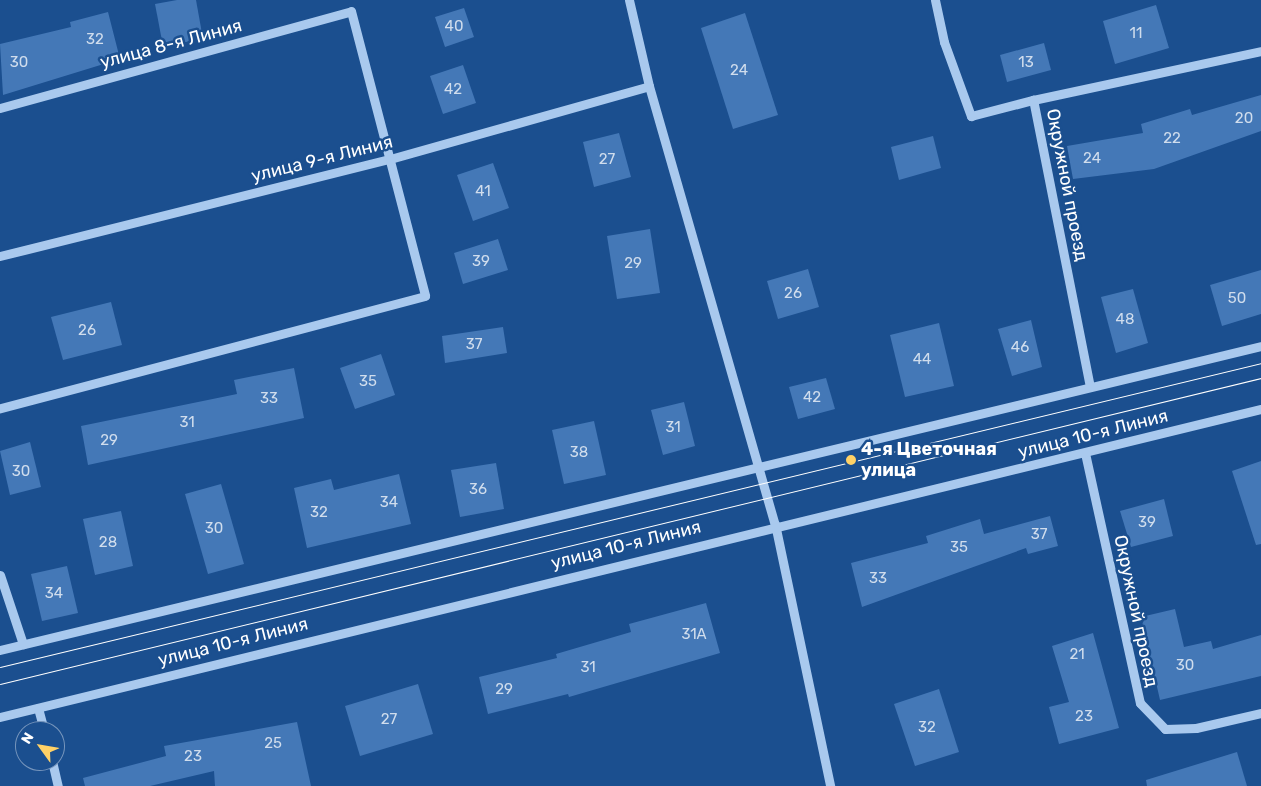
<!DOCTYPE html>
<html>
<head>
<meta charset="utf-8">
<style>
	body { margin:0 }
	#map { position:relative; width:1261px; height:786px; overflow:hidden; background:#1b4f8f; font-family:Rubik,sans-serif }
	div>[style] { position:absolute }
	.building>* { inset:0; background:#4478b7 }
	.minor>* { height:9px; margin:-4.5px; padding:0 4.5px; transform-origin:4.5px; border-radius:4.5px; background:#a9c9ee }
	.tram>* { height:1px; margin:-0.5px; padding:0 0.5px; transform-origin:0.5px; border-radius:0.5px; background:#fff }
	.dots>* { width:14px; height:14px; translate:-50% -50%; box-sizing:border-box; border:2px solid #1b4f8f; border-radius:50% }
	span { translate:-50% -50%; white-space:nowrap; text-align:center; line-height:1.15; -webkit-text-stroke:5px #1b4f8f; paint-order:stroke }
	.number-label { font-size:15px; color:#d0dded }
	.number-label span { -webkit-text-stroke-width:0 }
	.street-label { font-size:18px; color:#fff }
	.poi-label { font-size:18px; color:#fff; font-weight:700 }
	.left { translate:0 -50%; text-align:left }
	.north { position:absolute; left:15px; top:721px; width:50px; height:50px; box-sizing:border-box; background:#1b4f8f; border:1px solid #7695bc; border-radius:50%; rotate:302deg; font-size:14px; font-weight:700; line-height:20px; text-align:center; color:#fff }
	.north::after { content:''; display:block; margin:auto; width:18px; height:22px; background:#ffd166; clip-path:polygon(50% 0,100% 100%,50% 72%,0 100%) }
</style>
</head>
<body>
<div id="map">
	<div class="building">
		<div style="clip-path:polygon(177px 0,196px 0,203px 39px,163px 46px,155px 4px)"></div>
		<div style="clip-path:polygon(1156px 5px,1169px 48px,1115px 64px,1103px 21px)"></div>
		<div style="clip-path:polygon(464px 8px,474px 37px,445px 47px,435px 17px)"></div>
		<div style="clip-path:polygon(108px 12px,120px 59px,3px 95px,0 44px,71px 27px,70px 22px)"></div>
		<div style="clip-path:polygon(745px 13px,778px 115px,733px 129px,701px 28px)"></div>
		<div style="clip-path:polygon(1044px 43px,1051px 70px,1007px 82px,1000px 55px)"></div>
		<div style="clip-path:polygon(463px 65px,476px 103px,443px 114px,430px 76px)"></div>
		<div style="clip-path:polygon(1261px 95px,1261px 131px,1154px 169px,1073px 179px,1067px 146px,1143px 133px,1141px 124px,1190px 109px,1192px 115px)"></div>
		<div style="clip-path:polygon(619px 133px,631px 177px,594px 187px,583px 142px)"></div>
		<div style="clip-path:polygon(933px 136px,941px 168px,899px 180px,891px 147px)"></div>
		<div style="clip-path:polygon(493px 163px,509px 208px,473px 221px,457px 175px)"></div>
		<div style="clip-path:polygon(650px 229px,660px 293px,617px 299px,607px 236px)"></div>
		<div style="clip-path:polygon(498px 239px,508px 270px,463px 284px,454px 253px)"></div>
		<div style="clip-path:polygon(808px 269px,819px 307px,778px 319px,767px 281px)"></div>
		<div style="clip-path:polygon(1261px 270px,1261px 314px,1222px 326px,1210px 285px)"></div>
		<div style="clip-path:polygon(1133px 289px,1148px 343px,1116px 353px,1101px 297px)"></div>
		<div style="clip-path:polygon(111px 302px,122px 345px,63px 360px,51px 317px)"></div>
		<div style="clip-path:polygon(1031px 320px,1042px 367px,1012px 376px,998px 329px)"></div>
		<div style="clip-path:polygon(939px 323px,954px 386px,905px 397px,890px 335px)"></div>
		<div style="clip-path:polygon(503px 327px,507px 353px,445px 363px,442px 336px)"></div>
		<div style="clip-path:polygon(381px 354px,395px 395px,355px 409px,340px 368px)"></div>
		<div style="clip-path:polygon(294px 368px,304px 418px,88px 465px,81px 426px,237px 394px,234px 380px)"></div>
		<div style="clip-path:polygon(826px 378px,835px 409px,798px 419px,789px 387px)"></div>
		<div style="clip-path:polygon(684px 402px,695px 446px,663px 455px,651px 410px)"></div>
		<div style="clip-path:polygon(594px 421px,606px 475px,564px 484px,552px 430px)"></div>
		<div style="clip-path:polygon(30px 442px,41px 487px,10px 495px,0 451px)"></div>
		<div style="clip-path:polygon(1261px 461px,1261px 544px,1256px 545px,1232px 471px)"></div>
		<div style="clip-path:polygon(496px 463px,504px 509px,460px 517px,451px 470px)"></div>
		<div style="clip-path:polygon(399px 474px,411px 524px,307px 548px,294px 488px,331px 479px,334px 490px)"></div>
		<div style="clip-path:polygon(221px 484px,244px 564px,208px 574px,185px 494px)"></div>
		<div style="clip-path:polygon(1164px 499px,1173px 536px,1131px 547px,1120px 511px)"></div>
		<div style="clip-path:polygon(121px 511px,133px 566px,95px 575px,83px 519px)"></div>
		<div style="clip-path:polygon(1050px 516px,1058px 546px,1028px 554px,1026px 548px,862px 607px,851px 563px,928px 543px,926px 536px,980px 519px,984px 534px)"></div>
		<div style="clip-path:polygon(67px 566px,78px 613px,42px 621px,31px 574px)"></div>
		<div style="clip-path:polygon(706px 603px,720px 653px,569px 697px,568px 694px,488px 714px,479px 677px,557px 658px,556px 654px,631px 632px,629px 624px)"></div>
		<div style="clip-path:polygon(1175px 609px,1184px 647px,1211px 641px,1213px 649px,1261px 635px,1261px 676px,1160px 700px,1141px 617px)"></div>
		<div style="clip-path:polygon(1093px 633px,1119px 728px,1059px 744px,1049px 707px,1069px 702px,1052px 646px)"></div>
		<div style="clip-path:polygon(418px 684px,433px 734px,360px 756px,345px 706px)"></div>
		<div style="clip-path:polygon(939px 689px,959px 752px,915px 766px,894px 704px)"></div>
		<div style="clip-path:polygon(297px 722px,311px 786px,215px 786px,214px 771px,150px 786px,85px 786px,83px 778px,166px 756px,164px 746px)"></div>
		<div style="clip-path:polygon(1237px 752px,1247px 786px,1147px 786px,1146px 780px)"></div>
	</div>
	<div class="minor">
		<div style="left:629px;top:0;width:88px;rotate:76.9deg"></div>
		<div style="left:649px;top:86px;width:456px;rotate:74deg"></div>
		<div style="left:775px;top:524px;width:268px;rotate:78.1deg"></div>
		<div style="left:935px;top:0;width:43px;rotate:77.9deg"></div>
		<div style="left:944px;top:42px;width:79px;rotate:70deg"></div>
		<div style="left:971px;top:116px;width:64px;rotate:-14.5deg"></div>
		<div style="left:0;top:108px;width:364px;rotate:-15.4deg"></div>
		<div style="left:351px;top:11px;width:294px;rotate:75.4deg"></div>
		<div style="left:425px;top:296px;width:440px;rotate:165.2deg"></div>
		<div style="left:0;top:256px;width:402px;rotate:-14deg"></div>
		<div style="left:390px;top:159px;width:269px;rotate:-15.7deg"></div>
		<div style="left:1090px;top:387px;width:293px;rotate:-101.2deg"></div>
		<div style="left:1033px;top:100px;width:233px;rotate:-12.1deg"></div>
		<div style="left:1085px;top:453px;width:256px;rotate:77.6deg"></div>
		<div style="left:1140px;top:703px;width:36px;rotate:46deg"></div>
		<div style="left:1165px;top:729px;width:31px;rotate:-2deg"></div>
		<div style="left:1196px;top:728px;width:67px;rotate:-13deg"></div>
		<div style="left:0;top:575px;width:73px;rotate:71.6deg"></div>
		<div style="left:0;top:650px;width:1297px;rotate:-13.55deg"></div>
		<div style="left:38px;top:708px;width:24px;rotate:75deg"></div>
		<div style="left:0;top:717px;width:1298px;rotate:-13.73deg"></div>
		<div style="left:52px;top:761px;width:26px;rotate:77deg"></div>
	</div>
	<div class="tram">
		<div style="left:0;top:667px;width:1297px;rotate:-13.55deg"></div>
		<div style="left:0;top:684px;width:1298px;rotate:-13.64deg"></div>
	</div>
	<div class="dots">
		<div style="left:851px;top:460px;background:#ffd166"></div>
	</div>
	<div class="number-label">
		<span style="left:454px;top:27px">40</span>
		<span style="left:1136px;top:34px">11</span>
		<span style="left:95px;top:40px">32</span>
		<span style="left:19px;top:63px">30</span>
		<span style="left:1026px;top:63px">13</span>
		<span style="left:739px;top:71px">24</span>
		<span style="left:453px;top:90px">42</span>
		<span style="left:1244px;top:119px">20</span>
		<span style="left:1172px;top:139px">22</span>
		<span style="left:1092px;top:159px">24</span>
		<span style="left:607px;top:160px">27</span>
		<span style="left:483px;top:192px">41</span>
		<span style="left:481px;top:262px">39</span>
		<span style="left:633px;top:264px">29</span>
		<span style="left:793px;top:294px">26</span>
		<span style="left:1237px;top:299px">50</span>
		<span style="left:1125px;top:320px">48</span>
		<span style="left:87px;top:331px">26</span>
		<span style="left:474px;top:345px">37</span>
		<span style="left:1020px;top:348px">46</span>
		<span style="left:922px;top:360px">44</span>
		<span style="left:368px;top:382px">35</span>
		<span style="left:812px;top:398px">42</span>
		<span style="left:269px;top:399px">33</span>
		<span style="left:187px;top:423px">31</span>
		<span style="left:673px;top:428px">31</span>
		<span style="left:109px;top:441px">29</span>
		<span style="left:579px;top:453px">38</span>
		<span style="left:21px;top:472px">30</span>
		<span style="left:478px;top:490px">36</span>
		<span style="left:389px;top:503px">34</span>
		<span style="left:319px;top:513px">32</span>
		<span style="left:1147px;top:523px">39</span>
		<span style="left:214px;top:529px">30</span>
		<span style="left:1039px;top:535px">37</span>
		<span style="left:108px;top:543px">28</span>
		<span style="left:959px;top:548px">35</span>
		<span style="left:878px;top:579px">33</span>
		<span style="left:54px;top:594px">34</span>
		<span style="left:694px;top:635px">31А</span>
		<span style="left:1077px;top:655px">21</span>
		<span style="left:1185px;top:666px">30</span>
		<span style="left:588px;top:668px">31</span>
		<span style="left:504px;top:690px">29</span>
		<span style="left:1084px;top:717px">23</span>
		<span style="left:389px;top:720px">27</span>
		<span style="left:927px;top:728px">32</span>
		<span style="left:273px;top:744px">25</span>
		<span style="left:193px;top:757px">23</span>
	</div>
	<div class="street-label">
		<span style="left:171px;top:44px;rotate:-15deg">улица 8-я Линия</span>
		<span style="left:322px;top:159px;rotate:-14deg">улица 9-я Линия</span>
		<span style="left:1067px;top:185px;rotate:79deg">Окружной проезд</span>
		<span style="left:1093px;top:434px;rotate:-14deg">улица 10-я Линия</span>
		<span style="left:626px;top:545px;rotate:-14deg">улица 10-я Линия</span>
		<span style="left:1136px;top:611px;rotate:78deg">Окружной проезд</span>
		<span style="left:233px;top:642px;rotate:-14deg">улица 10-я Линия</span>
	</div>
	<div class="poi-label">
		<span class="left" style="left:861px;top:460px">4-я Цветочная<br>улица</span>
	</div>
	<div class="north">N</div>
</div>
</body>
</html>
